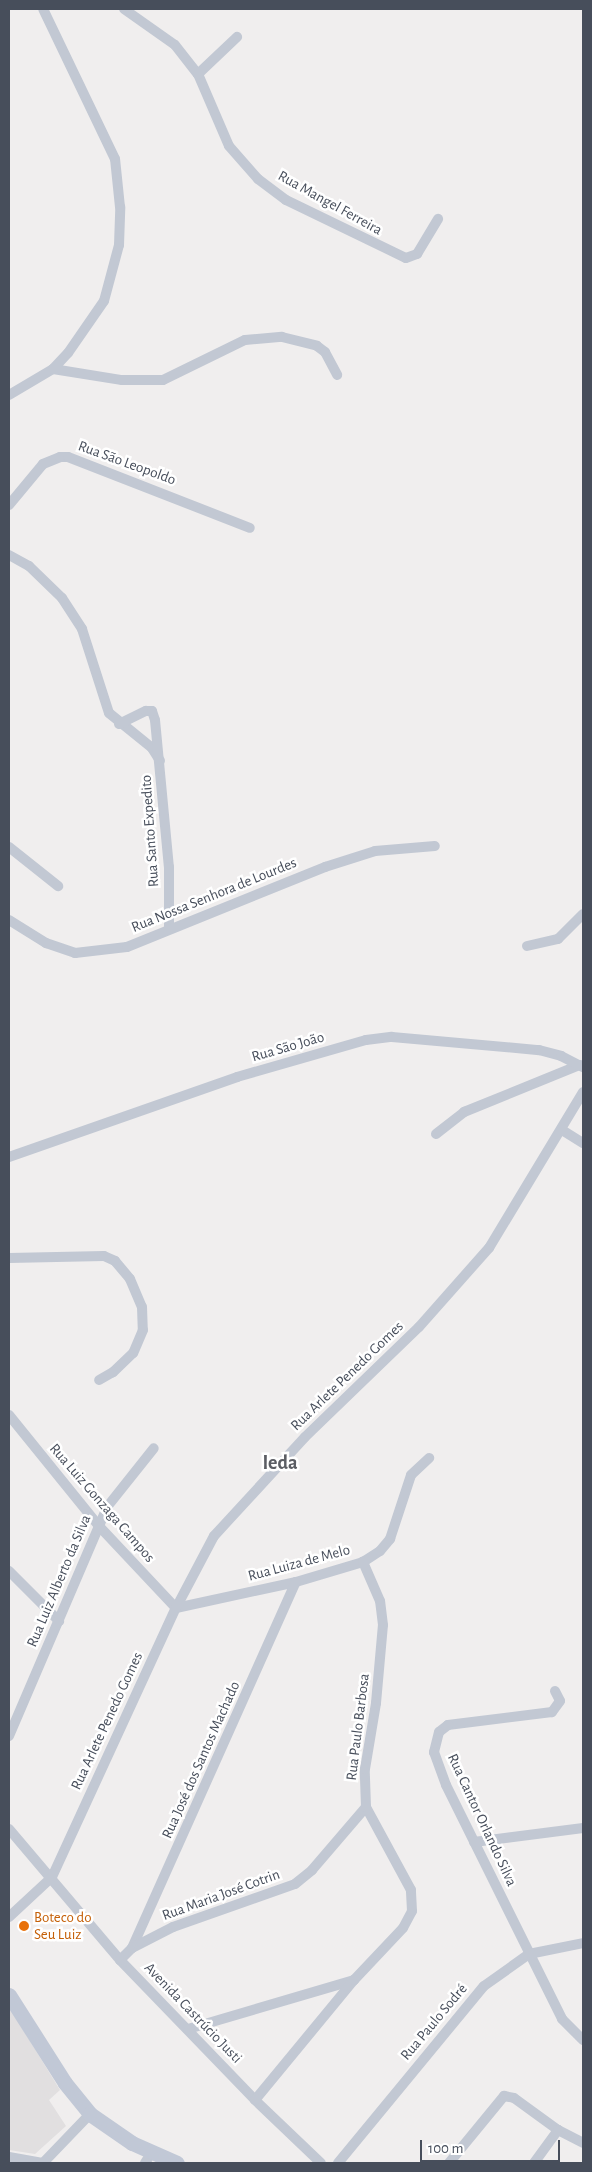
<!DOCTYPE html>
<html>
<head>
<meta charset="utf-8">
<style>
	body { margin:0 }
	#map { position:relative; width:592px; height:2172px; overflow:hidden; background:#f0eeee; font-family:"Alegreya Sans",sans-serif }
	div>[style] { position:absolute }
	.education>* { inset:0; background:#e1dfe0 }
	.street>* { height:10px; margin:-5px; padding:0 5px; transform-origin:5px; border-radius:5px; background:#c2c8d3 }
	.secondary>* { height:15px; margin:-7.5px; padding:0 7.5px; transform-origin:7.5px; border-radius:7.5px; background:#c1c8d6 }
	.dots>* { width:14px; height:14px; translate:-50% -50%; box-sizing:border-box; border:2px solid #fff; border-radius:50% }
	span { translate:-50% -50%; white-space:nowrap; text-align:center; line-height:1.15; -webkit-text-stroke:5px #fff; paint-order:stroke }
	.street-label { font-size:15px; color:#474e5b }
	.food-label { font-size:15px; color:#c56008 }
	.left { translate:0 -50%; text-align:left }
	.district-label { font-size:20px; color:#5b5d63; font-weight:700 }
	.frame { position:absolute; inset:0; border:10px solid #474e5b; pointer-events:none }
	.scale { position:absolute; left:420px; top:2140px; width:140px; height:22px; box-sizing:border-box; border:2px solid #474e5b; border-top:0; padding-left:6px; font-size:15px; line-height:18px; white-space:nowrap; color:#474e5b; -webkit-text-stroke:4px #fff; paint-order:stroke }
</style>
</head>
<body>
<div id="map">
	<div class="education">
		<div style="clip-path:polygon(9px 2007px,60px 2090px,49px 2100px,66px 2126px,35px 2154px,9px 2150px)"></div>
	</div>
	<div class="street">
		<div style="left:124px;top:9px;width:62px;rotate:35.2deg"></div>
		<div style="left:175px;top:45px;width:37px;rotate:52deg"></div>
		<div style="left:198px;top:74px;width:78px;rotate:66.7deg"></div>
		<div style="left:229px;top:146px;width:44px;rotate:48.7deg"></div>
		<div style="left:258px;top:179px;width:35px;rotate:37deg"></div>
		<div style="left:286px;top:200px;width:133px;rotate:25.8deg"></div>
		<div style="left:406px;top:258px;width:12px;rotate:-20deg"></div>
		<div style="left:417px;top:254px;width:41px;rotate:-59deg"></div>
		<div style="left:198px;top:74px;width:54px;rotate:-43.5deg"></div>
		<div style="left:53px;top:369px;width:70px;rotate:9.1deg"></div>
		<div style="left:122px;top:380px;width:41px"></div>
		<div style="left:163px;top:380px;width:91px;rotate:-26deg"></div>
		<div style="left:245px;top:340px;width:37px;rotate:-5deg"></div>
		<div style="left:282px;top:337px;width:36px;rotate:14deg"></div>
		<div style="left:317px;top:346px;width:10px;rotate:37deg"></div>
		<div style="left:325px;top:352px;width:26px;rotate:62deg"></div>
		<div style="left:9px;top:395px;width:51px;rotate:-30.6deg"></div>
		<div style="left:53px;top:369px;width:22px;rotate:-47deg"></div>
		<div style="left:68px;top:353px;width:63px;rotate:-55.3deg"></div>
		<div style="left:104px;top:301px;width:58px;rotate:-75deg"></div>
		<div style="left:119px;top:245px;width:38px;rotate:-88deg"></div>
		<div style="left:120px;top:207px;width:48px;rotate:-95.9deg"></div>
		<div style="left:115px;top:159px;width:166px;rotate:-115.6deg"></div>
		<div style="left:9px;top:505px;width:53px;rotate:-50.3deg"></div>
		<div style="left:43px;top:464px;width:18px;rotate:-22deg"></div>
		<div style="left:60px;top:457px;width:8px"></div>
		<div style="left:68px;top:457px;width:195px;rotate:21.3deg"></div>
		<div style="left:9px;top:555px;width:23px;rotate:29deg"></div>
		<div style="left:29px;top:566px;width:46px;rotate:44.1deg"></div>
		<div style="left:62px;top:598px;width:37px;rotate:57deg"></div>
		<div style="left:82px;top:629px;width:88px;rotate:72.2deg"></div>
		<div style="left:109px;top:713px;width:55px;rotate:39.1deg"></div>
		<div style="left:152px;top:748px;width:15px;rotate:58deg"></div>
		<div style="left:119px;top:724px;width:30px;rotate:-26deg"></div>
		<div style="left:146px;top:711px;width:6px"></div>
		<div style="left:152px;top:711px;width:9px;rotate:72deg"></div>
		<div style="left:155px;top:720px;width:148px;rotate:84.6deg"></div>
		<div style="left:169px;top:867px;width:61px;rotate:90deg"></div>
		<div style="left:9px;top:847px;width:63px;rotate:38.5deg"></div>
		<div style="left:9px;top:920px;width:44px;rotate:31.9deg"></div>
		<div style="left:46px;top:943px;width:31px;rotate:19deg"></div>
		<div style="left:75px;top:953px;width:52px;rotate:-6.6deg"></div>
		<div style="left:127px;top:947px;width:214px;rotate:-22deg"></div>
		<div style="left:325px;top:867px;width:52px;rotate:-17.7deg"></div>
		<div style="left:375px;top:851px;width:60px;rotate:-4.8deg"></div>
		<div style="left:527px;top:946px;width:32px;rotate:-13deg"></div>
		<div style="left:558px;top:939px;width:35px;rotate:-45deg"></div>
		<div style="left:562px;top:1130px;width:25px;rotate:32deg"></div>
		<div style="left:436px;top:1134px;width:36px;rotate:-38deg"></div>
		<div style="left:464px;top:1112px;width:125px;rotate:-22.1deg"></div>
		<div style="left:9px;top:1157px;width:242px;rotate:-19.3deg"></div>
		<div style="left:237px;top:1077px;width:134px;rotate:-16deg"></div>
		<div style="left:366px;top:1040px;width:26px;rotate:-7deg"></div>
		<div style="left:392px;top:1037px;width:148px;rotate:5.1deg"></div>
		<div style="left:539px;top:1050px;width:23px;rotate:15deg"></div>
		<div style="left:561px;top:1056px;width:25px;rotate:27deg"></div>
		<div style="left:9px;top:1258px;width:95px;rotate:-1.2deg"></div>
		<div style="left:104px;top:1256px;width:12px;rotate:24deg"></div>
		<div style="left:115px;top:1261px;width:23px;rotate:50deg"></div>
		<div style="left:130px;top:1279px;width:30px;rotate:67deg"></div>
		<div style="left:142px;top:1307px;width:23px;rotate:88deg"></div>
		<div style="left:143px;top:1330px;width:25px;rotate:113deg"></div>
		<div style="left:133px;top:1353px;width:28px;rotate:136deg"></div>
		<div style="left:113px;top:1372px;width:16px;rotate:150deg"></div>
		<div style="left:9px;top:1415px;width:141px;rotate:51deg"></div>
		<div style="left:98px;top:1525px;width:114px;rotate:46.8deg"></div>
		<div style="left:176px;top:1608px;width:123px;rotate:-12.2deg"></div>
		<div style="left:296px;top:1582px;width:70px;rotate:-16.6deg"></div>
		<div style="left:363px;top:1562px;width:20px;rotate:-33deg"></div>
		<div style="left:380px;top:1551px;width:16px;rotate:-50deg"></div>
		<div style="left:390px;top:1539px;width:67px;rotate:-71.8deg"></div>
		<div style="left:411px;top:1475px;width:25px;rotate:-43deg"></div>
		<div style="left:9px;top:1571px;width:71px;rotate:45deg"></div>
		<div style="left:555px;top:1691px;width:11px;rotate:63deg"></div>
		<div style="left:560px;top:1701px;width:14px;rotate:126deg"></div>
		<div style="left:552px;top:1712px;width:105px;rotate:172.9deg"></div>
		<div style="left:448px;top:1725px;width:11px;rotate:142deg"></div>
		<div style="left:439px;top:1732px;width:21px;rotate:104deg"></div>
		<div style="left:434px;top:1752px;width:35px;rotate:70deg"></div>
		<div style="left:446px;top:1785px;width:261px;rotate:63.6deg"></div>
		<div style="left:562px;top:2019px;width:30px;rotate:45deg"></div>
		<div style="left:9px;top:1736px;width:249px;rotate:-66.8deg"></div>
		<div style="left:107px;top:1507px;width:75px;rotate:-51.5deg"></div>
		<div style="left:9px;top:1829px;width:172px;rotate:49.7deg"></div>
		<div style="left:120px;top:1960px;width:194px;rotate:46deg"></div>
		<div style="left:255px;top:2100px;width:91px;rotate:43.7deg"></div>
		<div style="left:474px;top:1842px;width:110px;rotate:-7.3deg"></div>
		<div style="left:9px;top:1917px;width:59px;rotate:-42.9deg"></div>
		<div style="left:52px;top:1877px;width:296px;rotate:-65.3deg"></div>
		<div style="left:176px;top:1608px;width:81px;rotate:-62.2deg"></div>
		<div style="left:214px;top:1536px;width:134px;rotate:-47.4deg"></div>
		<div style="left:305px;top:1437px;width:158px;rotate:-44deg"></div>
		<div style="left:419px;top:1327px;width:106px;rotate:-48.5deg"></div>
		<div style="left:489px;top:1248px;width:182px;rotate:-58.9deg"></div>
		<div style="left:132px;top:1948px;width:401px;rotate:-65.9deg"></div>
		<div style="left:120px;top:1960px;width:17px;rotate:-45deg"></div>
		<div style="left:132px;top:1948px;width:46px;rotate:-27.1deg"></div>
		<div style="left:173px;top:1927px;width:129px;rotate:-19.4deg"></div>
		<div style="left:295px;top:1884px;width:22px;rotate:-39deg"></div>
		<div style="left:312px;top:1870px;width:83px;rotate:-49.4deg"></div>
		<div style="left:188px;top:2029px;width:173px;rotate:-16.4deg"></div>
		<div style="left:255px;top:2100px;width:156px;rotate:-50.5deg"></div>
		<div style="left:354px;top:1980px;width:71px;rotate:-46.7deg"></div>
		<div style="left:403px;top:1928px;width:19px;rotate:-62deg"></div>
		<div style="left:412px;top:1911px;width:21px;rotate:-93deg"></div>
		<div style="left:411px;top:1890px;width:94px;rotate:-118.5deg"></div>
		<div style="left:366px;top:1807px;width:38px;rotate:-92deg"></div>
		<div style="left:365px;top:1769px;width:67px;rotate:-80.5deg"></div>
		<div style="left:376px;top:1703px;width:78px;rotate:-84.9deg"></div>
		<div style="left:383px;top:1625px;width:24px;rotate:-97deg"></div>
		<div style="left:380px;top:1601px;width:43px;rotate:-113.6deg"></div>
		<div style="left:9px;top:2157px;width:34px;rotate:10deg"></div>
		<div style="left:43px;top:2163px;width:68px;rotate:-46.2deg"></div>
		<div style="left:145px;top:2163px;width:13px;rotate:-58deg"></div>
		<div style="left:338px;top:2163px;width:229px;rotate:-50.5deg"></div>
		<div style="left:484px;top:1986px;width:55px;rotate:-35.4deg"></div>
		<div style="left:529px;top:1954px;width:55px;rotate:-11.5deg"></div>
		<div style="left:449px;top:2163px;width:87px;rotate:-50.6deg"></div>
		<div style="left:504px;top:2096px;width:10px;rotate:11deg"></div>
		<div style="left:514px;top:2098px;width:54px;rotate:36deg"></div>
		<div style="left:558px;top:2130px;width:28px;rotate:27deg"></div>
		<div style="left:534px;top:2163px;width:41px;rotate:-54deg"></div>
	</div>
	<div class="secondary">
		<div style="left:9px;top:1995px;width:104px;rotate:57.5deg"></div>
		<div style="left:65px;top:2083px;width:40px;rotate:51deg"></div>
		<div style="left:90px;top:2114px;width:51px;rotate:34.6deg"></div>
		<div style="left:132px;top:2143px;width:49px;rotate:24deg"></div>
	</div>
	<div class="dots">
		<div style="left:24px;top:1926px;background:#e8710a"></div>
	</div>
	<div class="street-label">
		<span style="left:330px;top:203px;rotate:29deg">Rua Mangel Ferreira</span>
		<span style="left:127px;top:463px;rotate:20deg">Rua São Leopoldo</span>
		<span style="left:150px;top:831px;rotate:-94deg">Rua Santo Expedito</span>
		<span style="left:214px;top:895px;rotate:-22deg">Rua Nossa Senhora de Lourdes</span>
		<span style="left:288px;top:1047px;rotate:-16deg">Rua São João</span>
		<span style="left:347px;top:1376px;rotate:-44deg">Rua Arlete Penedo Gomes</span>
		<span style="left:102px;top:1503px;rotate:49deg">Rua Luiz Gonzaga Campos</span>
		<span style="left:299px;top:1563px;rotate:-15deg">Rua Luiza de Melo</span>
		<span style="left:59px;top:1581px;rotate:-67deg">Rua Luiz Alberto da Silva</span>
		<span style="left:107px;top:1721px;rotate:-65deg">Rua Arlete Penedo Gomes</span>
		<span style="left:358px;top:1727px;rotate:-83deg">Rua Paulo Barbosa</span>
		<span style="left:201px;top:1760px;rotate:-66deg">Rua José dos Santos Machado</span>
		<span style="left:482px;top:1820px;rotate:65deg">Rua Cantor Orlando Silva</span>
		<span style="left:221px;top:1895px;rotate:-20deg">Rua Maria José Cotrin</span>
		<span style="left:193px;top:2013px;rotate:46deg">Avenida Castrúcio Justi</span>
		<span style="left:434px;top:2022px;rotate:-50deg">Rua Paulo Sodré</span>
	</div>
	<div class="food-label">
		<span class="left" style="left:34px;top:1926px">Boteco do<br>Seu Luiz</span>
	</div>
	<div class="district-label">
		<span style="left:280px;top:1463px">Ieda</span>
	</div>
	<div class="frame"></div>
	<div class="scale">100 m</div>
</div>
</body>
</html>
